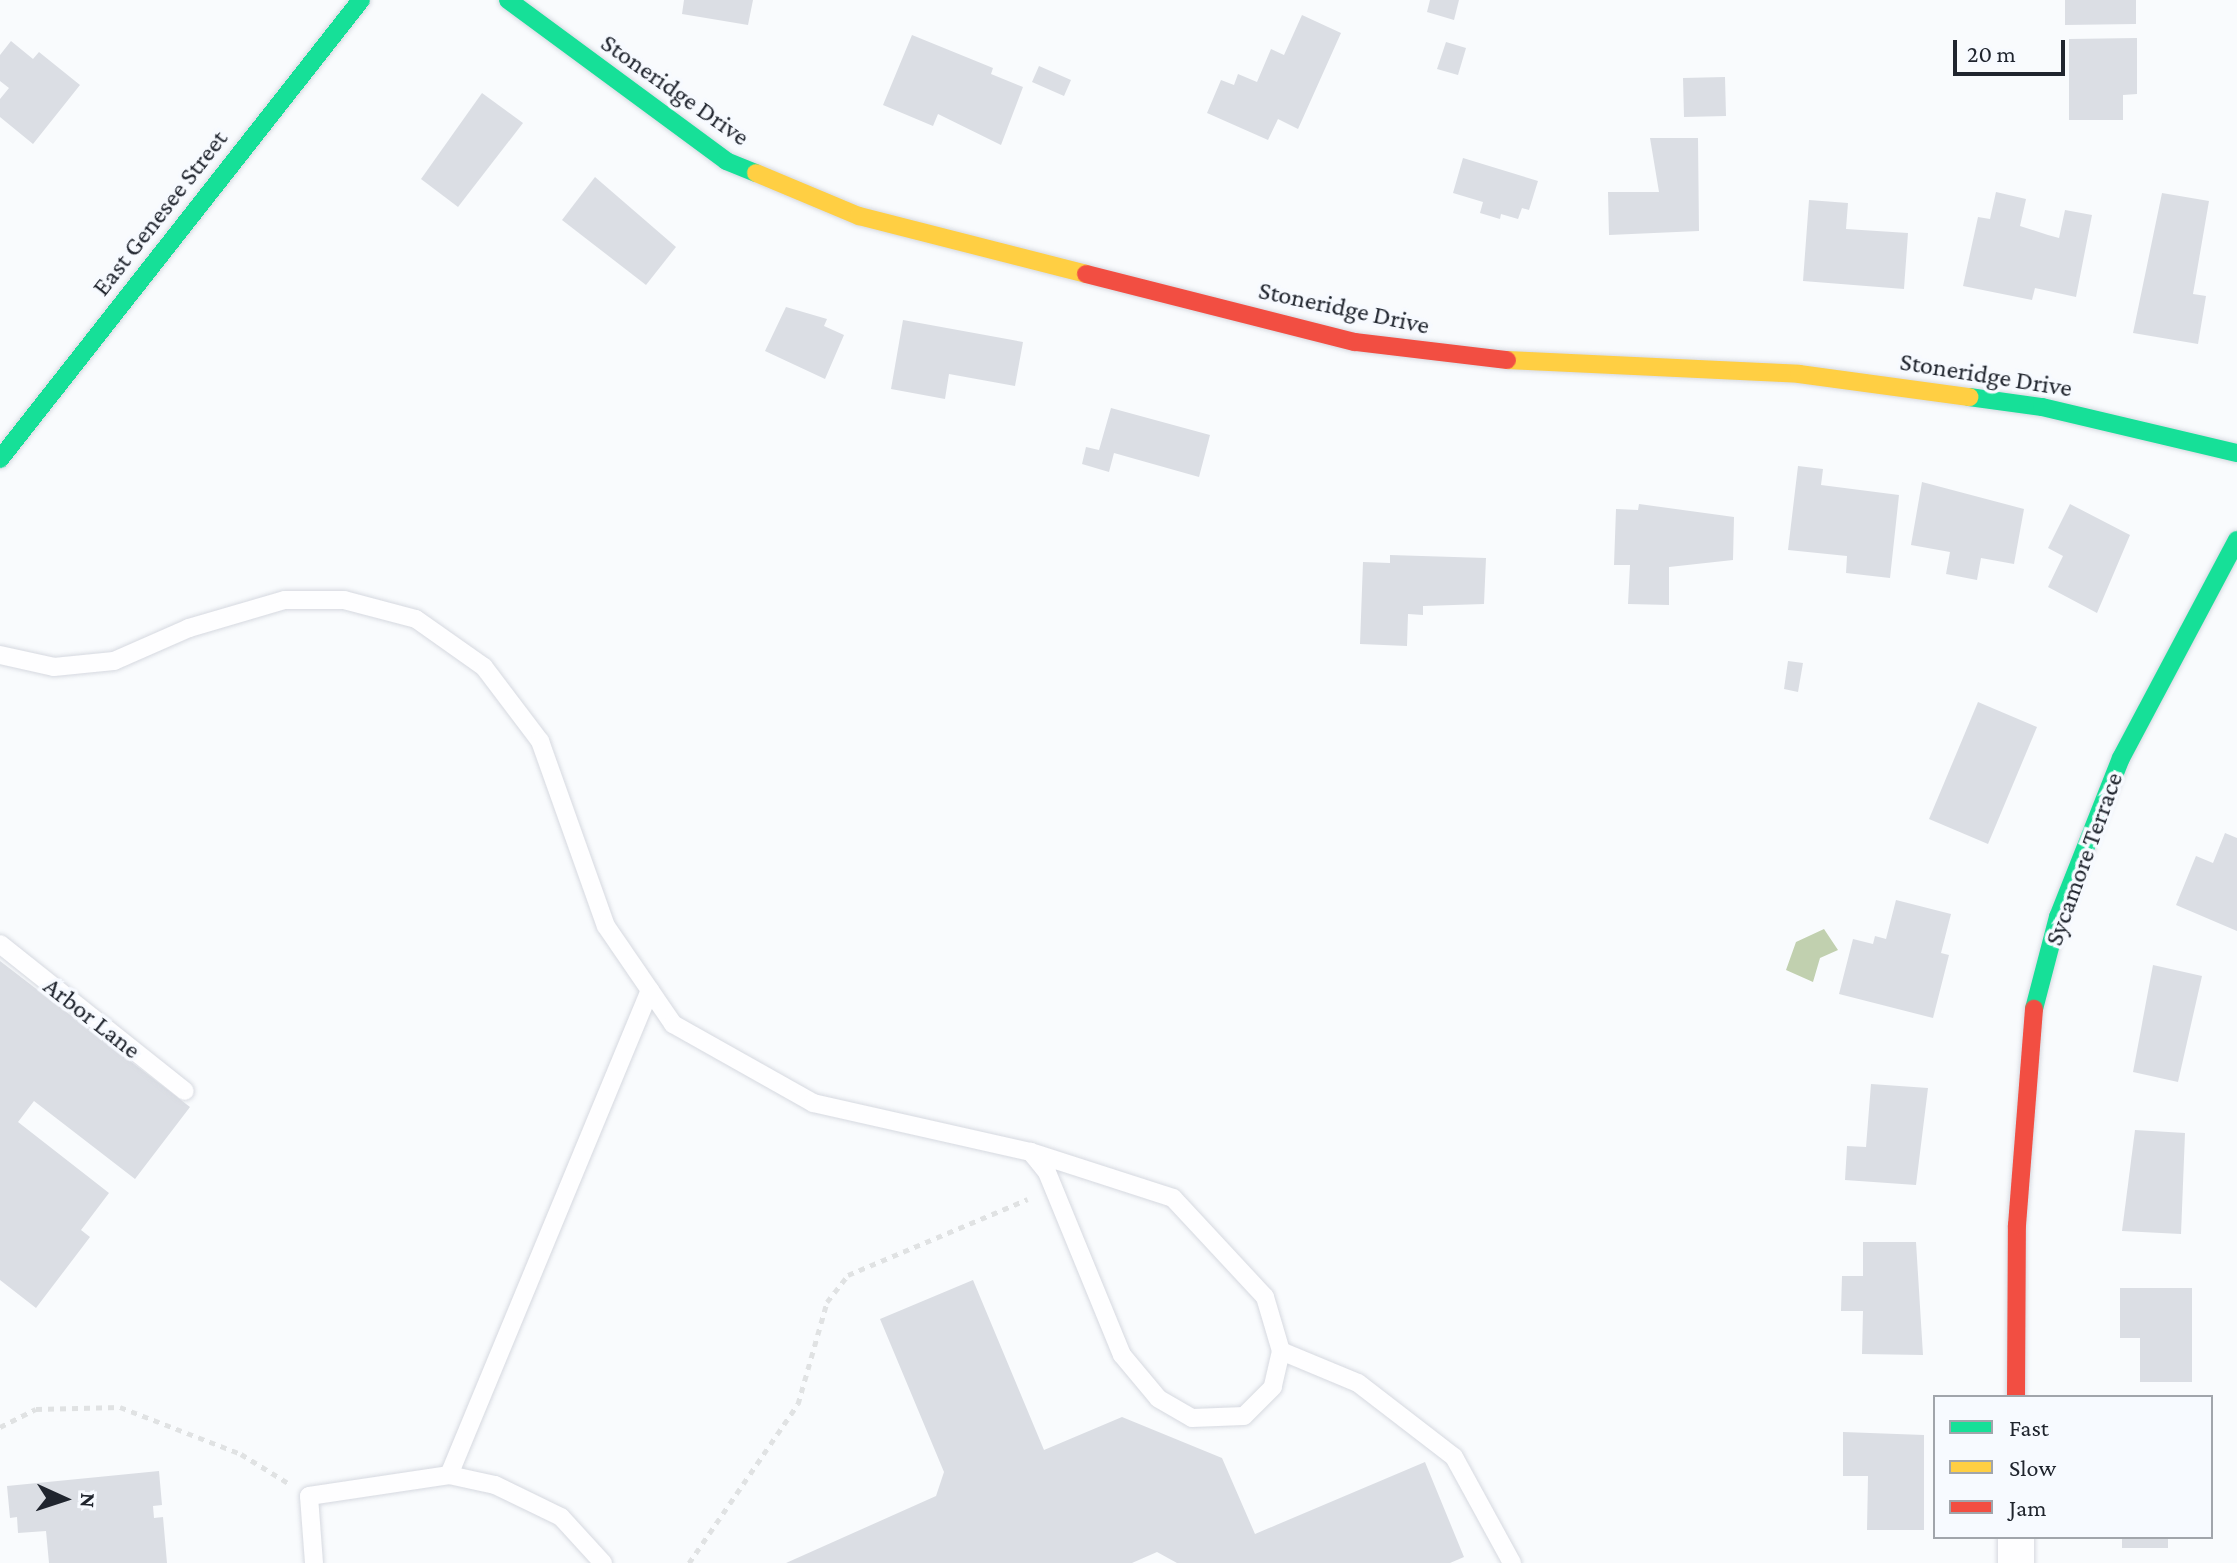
<!DOCTYPE html>
<html>
<head>
<meta charset="utf-8">
<style>
	body { margin:0 }
	#map { position:relative; width:2237px; height:1563px; overflow:hidden; background:#f9fbfd; font-family:"Crimson Pro",serif }
	div>[style] { position:absolute }
	.water>* { inset:0; background:#c1d0af }
	.building>* { inset:0; background:#dbdee4 }
	.path>* { height:5px; margin-top:-2.5px; transform-origin:0; background:repeating-linear-gradient(90deg,#e0e2e3 0 6px,transparent 0 12px) }
	.roads { filter:drop-shadow(0 0 2px #d6d9e0) drop-shadow(0 0 2px #d6d9e0) }
	.lane>* { height:18px; margin:-9px; padding:0 9px; transform-origin:9px; border-radius:9px; background:#fefeff }
	.street>* { height:36px; margin:-18px; padding:0 18px; transform-origin:18px; border-radius:18px; background:#fefeff }
	.fast>* { height:18px; margin:-9px; padding:0 9px; transform-origin:9px; border-radius:9px; background:#16e098 }
	.slow>* { height:18px; margin:-9px; padding:0 9px; transform-origin:9px; border-radius:9px; background:#ffcf43 }
	.jam>* { height:18px; margin:-9px; padding:0 9px; transform-origin:9px; border-radius:9px; background:#f24e42 }
	span { translate:-50% -50%; white-space:nowrap; text-align:center; line-height:1.15; -webkit-text-stroke:7px #f7faff; paint-order:stroke }
	.street-label { font-size:26px; color:#20252e }
	.legend { position:absolute; left:1933px; top:1395px; width:280px; height:144px; box-sizing:border-box; background:#f7faff; border:2px solid #a1a5ab; margin:0; padding:10px 14px; list-style:none; font-size:24px; color:#20252e }
	.legend li { display:flex; align-items:center; gap:16px; height:40px }
	.legend b { width:40px; border:2px solid #a1a5ab }
	.north { position:absolute; left:24px; top:1459px; width:80px; height:80px; -webkit-text-stroke:6px #f7faff; paint-order:stroke; rotate:93deg; font-size:22px; font-weight:700; line-height:32px; text-align:center; color:#20252e }
	.north::after { content:''; display:block; margin:auto; width:28px; height:36px; background:#20252e; clip-path:polygon(50% 0,100% 100%,50% 72%,0 100%) }
	.scale { position:absolute; left:1953px; top:40px; width:112px; height:36px; box-sizing:border-box; border:4px solid #20252e; border-top:0; padding-left:10px; font-size:24px; line-height:28px; white-space:nowrap; color:#20252e; -webkit-text-stroke:6px #f7faff; paint-order:stroke }
</style>
</head>
<body>
<div id="map">
	<div class="water">
		<div style="clip-path:polygon(1824px 929px,1838px 950px,1820px 958px,1813px 982px,1786px 970px,1796px 942px)"></div>
	</div>
	<div class="building">
		<div style="clip-path:polygon(684px 0,753px 0,748px 25px,682px 14px)"></div>
		<div style="clip-path:polygon(1430px 0,1459px 0,1454px 20px,1427px 12px)"></div>
		<div style="clip-path:polygon(2065px 0,2136px 0,2136px 24px,2065px 25px)"></div>
		<div style="clip-path:polygon(1302px 15px,1341px 33px,1298px 129px,1278px 119px,1268px 140px,1207px 113px,1221px 80px,1234px 85px,1238px 74px,1257px 82px,1271px 49px,1284px 55px)"></div>
		<div style="clip-path:polygon(912px 35px,993px 68px,991px 74px,1023px 87px,1001px 145px,938px 114px,933px 126px,883px 105px)"></div>
		<div style="clip-path:polygon(2137px 38px,2137px 94px,2123px 95px,2123px 120px,2069px 120px,2069px 39px)"></div>
		<div style="clip-path:polygon(11px 41px,33px 59px,39px 52px,80px 85px,33px 144px,0 117px,0 99px,9px 88px,0 81px,0 55px)"></div>
		<div style="clip-path:polygon(1446px 42px,1466px 48px,1458px 75px,1437px 69px)"></div>
		<div style="clip-path:polygon(1039px 66px,1071px 80px,1064px 96px,1032px 82px)"></div>
		<div style="clip-path:polygon(1725px 77px,1726px 116px,1684px 117px,1683px 78px)"></div>
		<div style="clip-path:polygon(482px 93px,523px 123px,458px 207px,421px 179px)"></div>
		<div style="clip-path:polygon(1650px 138px,1698px 138px,1699px 231px,1609px 235px,1608px 192px,1659px 192px)"></div>
		<div style="clip-path:polygon(1463px 158px,1538px 181px,1529px 210px,1522px 208px,1518px 219px,1501px 214px,1500px 219px,1480px 213px,1483px 202px,1453px 193px)"></div>
		<div style="clip-path:polygon(595px 177px,676px 247px,646px 285px,562px 220px)"></div>
		<div style="clip-path:polygon(1996px 192px,2026px 199px,2020px 226px,2048px 235px,2059px 238px,2065px 210px,2092px 215px,2076px 297px,2035px 288px,2032px 300px,1963px 286px,1978px 217px,1990px 219px)"></div>
		<div style="clip-path:polygon(2162px 193px,2209px 201px,2193px 294px,2206px 296px,2198px 344px,2133px 333px)"></div>
		<div style="clip-path:polygon(1809px 200px,1848px 203px,1846px 229px,1908px 233px,1904px 289px,1803px 281px)"></div>
		<div style="clip-path:polygon(786px 307px,827px 319px,824px 326px,844px 335px,825px 379px,765px 351px)"></div>
		<div style="clip-path:polygon(903px 320px,1023px 342px,1015px 386px,949px 374px,945px 399px,891px 389px)"></div>
		<div style="clip-path:polygon(1111px 408px,1210px 435px,1199px 477px,1114px 453px,1109px 472px,1082px 464px,1086px 447px,1099px 450px)"></div>
		<div style="clip-path:polygon(1798px 466px,1823px 469px,1821px 485px,1899px 495px,1890px 578px,1846px 573px,1847px 556px,1788px 550px)"></div>
		<div style="clip-path:polygon(1922px 482px,2024px 509px,2014px 564px,1981px 558px,1977px 580px,1946px 574px,1950px 552px,1911px 545px)"></div>
		<div style="clip-path:polygon(1639px 504px,1734px 517px,1733px 560px,1669px 567px,1669px 605px,1628px 604px,1630px 565px,1614px 565px,1616px 509px,1638px 510px)"></div>
		<div style="clip-path:polygon(2070px 504px,2130px 535px,2097px 613px,2048px 587px,2063px 556px,2048px 548px)"></div>
		<div style="clip-path:polygon(1390px 555px,1486px 558px,1484px 604px,1423px 606px,1423px 615px,1408px 614px,1407px 646px,1360px 644px,1363px 562px,1390px 563px)"></div>
		<div style="clip-path:polygon(1788px 661px,1803px 663px,1798px 692px,1784px 689px)"></div>
		<div style="clip-path:polygon(1978px 702px,2037px 727px,1988px 844px,1929px 819px)"></div>
		<div style="clip-path:polygon(2225px 833px,2237px 838px,2237px 931px,2176px 905px,2196px 856px,2213px 863px)"></div>
		<div style="clip-path:polygon(1896px 900px,1951px 914px,1941px 953px,1949px 955px,1933px 1018px,1839px 994px,1853px 939px,1873px 944px,1875px 936px,1886px 939px)"></div>
		<div style="clip-path:polygon(0 961px,190px 1107px,135px 1179px,34px 1101px,18px 1122px,109px 1193px,81px 1230px,90px 1237px,36px 1308px,0 1280px)"></div>
		<div style="clip-path:polygon(2153px 965px,2202px 976px,2178px 1082px,2133px 1072px)"></div>
		<div style="clip-path:polygon(1871px 1084px,1928px 1088px,1916px 1185px,1845px 1180px,1847px 1146px,1866px 1147px)"></div>
		<div style="clip-path:polygon(2135px 1130px,2185px 1133px,2181px 1234px,2122px 1231px)"></div>
		<div style="clip-path:polygon(1863px 1242px,1916px 1242px,1923px 1355px,1862px 1354px,1863px 1311px,1841px 1311px,1842px 1276px,1863px 1276px)"></div>
		<div style="clip-path:polygon(973px 1280px,1044px 1450px,1122px 1417px,1222px 1458px,1255px 1534px,1425px 1462px,1464px 1557px,1450px 1563px,1177px 1563px,1157px 1552px,1132px 1563px,786px 1563px,936px 1496px,944px 1472px,880px 1319px)"></div>
		<div style="clip-path:polygon(2120px 1288px,2192px 1288px,2192px 1382px,2140px 1382px,2140px 1338px,2120px 1338px)"></div>
		<div style="clip-path:polygon(1843px 1432px,1924px 1435px,1924px 1530px,1867px 1530px,1868px 1476px,1843px 1476px)"></div>
		<div style="clip-path:polygon(159px 1471px,162px 1505px,153px 1506px,154px 1518px,163px 1517px,167px 1563px,49px 1563px,46px 1531px,18px 1533px,17px 1517px,10px 1518px,7px 1486px)"></div>
		<div style="clip-path:polygon(2122px 1537px,2168px 1537px,2168px 1548px,2122px 1548px)"></div>
	</div>
	<div class="path">
		<div style="left:0;top:1427px;width:40px;rotate:-26.6deg"></div>
		<div style="left:36px;top:1409px;width:84px;rotate:-1.4deg"></div>
		<div style="left:120px;top:1407px;width:130px;rotate:21.2deg"></div>
		<div style="left:241px;top:1454px;width:55px;rotate:31.7deg"></div>
		<div style="left:689px;top:1563px;width:193px;rotate:-55.6deg"></div>
		<div style="left:798px;top:1404px;width:106px;rotate:-74.1deg"></div>
		<div style="left:827px;top:1302px;width:34px;rotate:-52deg"></div>
		<div style="left:848px;top:1275px;width:195px;rotate:-22.9deg"></div>
	</div>
	<div class="roads">
		<div class="lane">
			<div style="left:0;top:655px;width:55px;rotate:12.5deg"></div>
			<div style="left:54px;top:667px;width:60px;rotate:-5.7deg"></div>
			<div style="left:114px;top:661px;width:82px;rotate:-23.7deg"></div>
			<div style="left:189px;top:628px;width:100px;rotate:-16.3deg"></div>
			<div style="left:285px;top:600px;width:59px"></div>
			<div style="left:344px;top:600px;width:74px;rotate:14.8deg"></div>
			<div style="left:416px;top:619px;width:83px;rotate:35.2deg"></div>
			<div style="left:484px;top:667px;width:93px;rotate:52.9deg"></div>
			<div style="left:540px;top:741px;width:196px;rotate:70.4deg"></div>
			<div style="left:606px;top:926px;width:119px;rotate:55.6deg"></div>
			<div style="left:673px;top:1024px;width:161px;rotate:29.4deg"></div>
			<div style="left:813px;top:1103px;width:223px;rotate:12.7deg"></div>
			<div style="left:1031px;top:1152px;width:149px;rotate:17.9deg"></div>
			<div style="left:1173px;top:1198px;width:135px;rotate:47.1deg"></div>
			<div style="left:1265px;top:1297px;width:56px;rotate:73.5deg"></div>
			<div style="left:1281px;top:1351px;width:37px;rotate:103deg"></div>
			<div style="left:1273px;top:1387px;width:41px;rotate:135deg"></div>
			<div style="left:1244px;top:1416px;width:52px;rotate:177.8deg"></div>
			<div style="left:1192px;top:1418px;width:39px;rotate:-150deg"></div>
			<div style="left:1158px;top:1398px;width:56px;rotate:-129.9deg"></div>
			<div style="left:1122px;top:1355px;width:198px;rotate:-112.3deg"></div>
			<div style="left:1047px;top:1172px;width:26px;rotate:-129deg"></div>
			<div style="left:0;top:944px;width:236px;rotate:38.5deg"></div>
			<div style="left:1281px;top:1351px;width:83px;rotate:22.6deg"></div>
			<div style="left:1358px;top:1383px;width:121px;rotate:37.6deg"></div>
			<div style="left:1454px;top:1457px;width:121px;rotate:61.3deg"></div>
			<div style="left:314px;top:1563px;width:67px;rotate:-94.3deg"></div>
			<div style="left:309px;top:1496px;width:142px;rotate:-8.5deg"></div>
			<div style="left:603px;top:1563px;width:62px;rotate:-132.4deg"></div>
			<div style="left:561px;top:1517px;width:73px;rotate:-154.1deg"></div>
			<div style="left:495px;top:1485px;width:47px;rotate:-167.7deg"></div>
			<div style="left:449px;top:1475px;width:525px;rotate:-67.49deg"></div>
		</div>
		<div class="street">
			<div style="left:2016px;top:1563px;width:26px;rotate:-90deg"></div>
		</div>
		<div class="fast">
			<div style="left:508px;top:0;width:271px;rotate:36.4deg"></div>
			<div style="left:726px;top:161px;width:32px;rotate:22deg"></div>
			<div style="left:1969px;top:397px;width:74px;rotate:7.8deg"></div>
			<div style="left:2042px;top:407px;width:200px;rotate:13.3deg"></div>
			<div style="left:0;top:459px;width:584px;rotate:-51.82deg"></div>
			<div style="left:2034px;top:1009px;width:95px;rotate:-75.4deg"></div>
			<div style="left:2058px;top:917px;width:171px;rotate:-68.4deg"></div>
			<div style="left:2121px;top:758px;width:247px;rotate:-62deg"></div>
		</div>
		<div class="slow">
			<div style="left:756px;top:173px;width:112px;rotate:22.7deg"></div>
			<div style="left:859px;top:216px;width:234px;rotate:14.3deg"></div>
			<div style="left:1507px;top:360px;width:292px;rotate:2.7deg"></div>
			<div style="left:1799px;top:374px;width:172px;rotate:7.7deg"></div>
		</div>
		<div class="jam">
			<div style="left:1086px;top:274px;width:277px;rotate:14.2deg"></div>
			<div style="left:1355px;top:342px;width:153px;rotate:6.8deg"></div>
			<div style="left:2016px;top:1397px;width:172px;rotate:-89.7deg"></div>
			<div style="left:2017px;top:1225px;width:217px;rotate:-85.5deg"></div>
		</div>
	</div>
	<div class="street-label">
		<span style="left:675px;top:90px;rotate:35deg">Stoneridge Drive</span>
		<span style="left:160px;top:213px;rotate:-52deg">East Genesee Street</span>
		<span style="left:1344px;top:308px;rotate:12deg">Stoneridge Drive</span>
		<span style="left:1986px;top:375px;rotate:9deg">Stoneridge Drive</span>
		<span style="left:2084px;top:859px;rotate:-70deg">Sycamore Terrace</span>
		<span style="left:92px;top:1018px;rotate:38deg">Arbor Lane</span>
	</div>
	<ul class="legend">
	<li><b style="height:10px;background:#16e098"></b>Fast</li>
	<li><b style="height:10px;background:#ffcf43"></b>Slow</li>
	<li><b style="height:10px;background:#f24e42"></b>Jam</li>
	</ul>
	<div class="north">N</div>
	<div class="scale">20 m</div>
</div>
</body>
</html>
